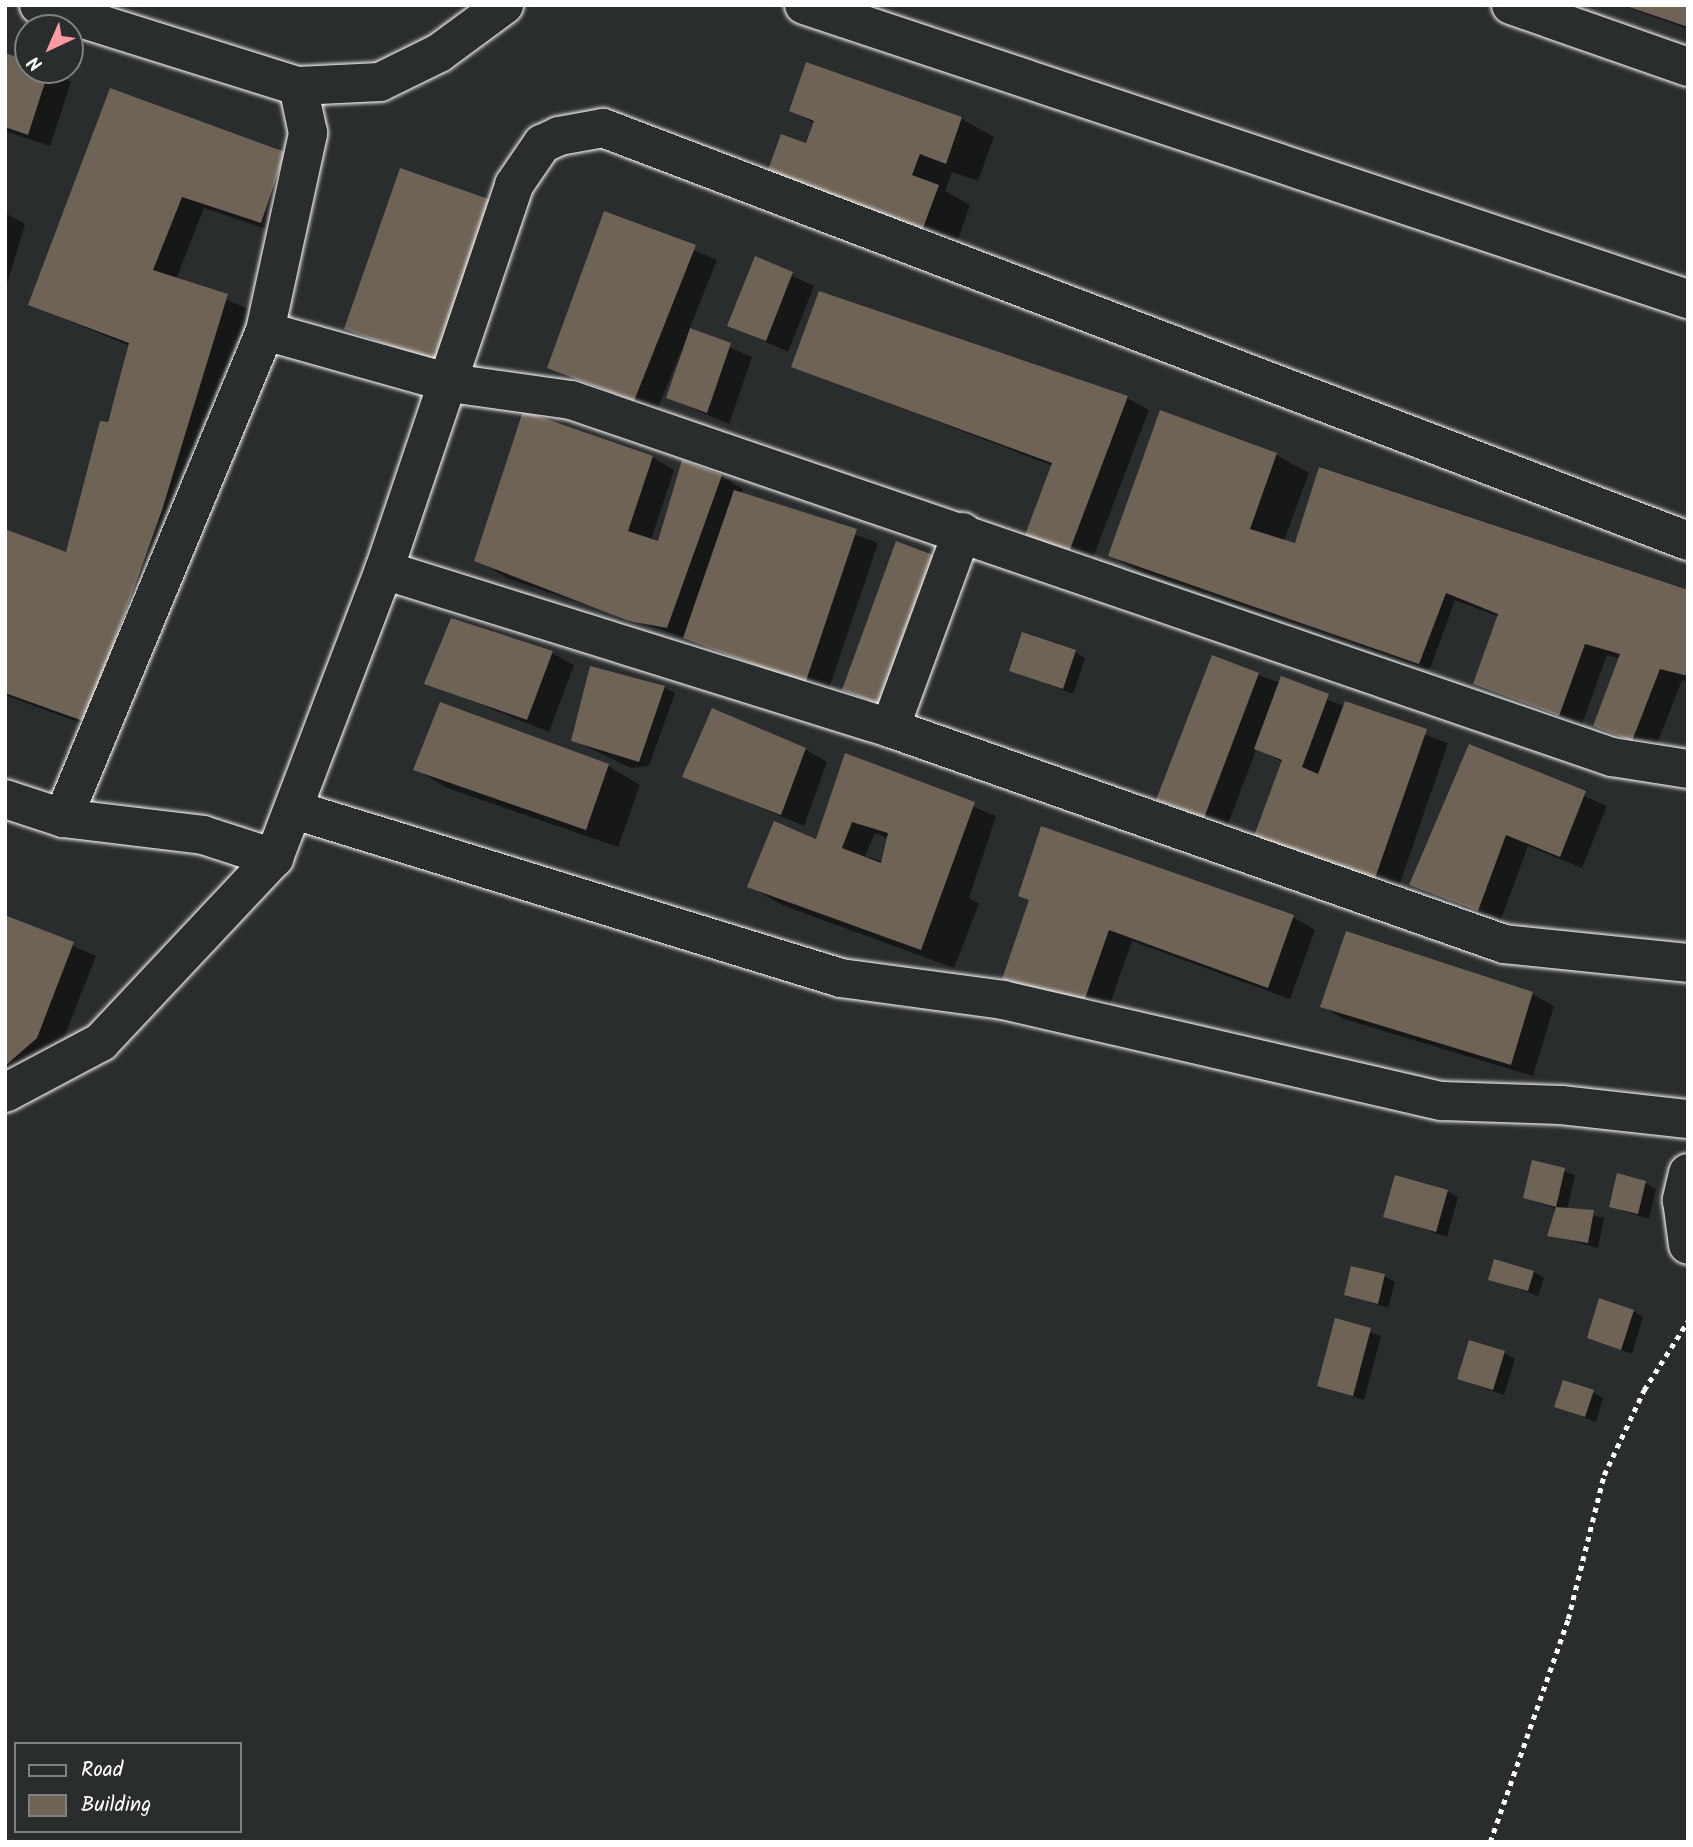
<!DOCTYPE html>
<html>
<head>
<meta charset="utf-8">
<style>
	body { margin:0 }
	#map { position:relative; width:1693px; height:1847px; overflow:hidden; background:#2a2d2e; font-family:Kalam,sans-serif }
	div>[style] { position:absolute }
	.shadow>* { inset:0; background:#0007 }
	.building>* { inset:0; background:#6e6355 }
	.path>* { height:4.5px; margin-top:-2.25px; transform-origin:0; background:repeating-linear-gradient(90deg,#fff 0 5px,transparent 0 10px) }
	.roads { filter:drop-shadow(0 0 2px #fff) drop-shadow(0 0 2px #fff) }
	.street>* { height:38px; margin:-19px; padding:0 19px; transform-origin:19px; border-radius:19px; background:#2a2d2e }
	span { translate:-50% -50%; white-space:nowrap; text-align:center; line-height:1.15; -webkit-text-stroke:5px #2a2d2e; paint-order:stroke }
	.frame { position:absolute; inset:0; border:7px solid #fff; pointer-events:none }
	.legend { position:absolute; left:14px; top:1742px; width:228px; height:91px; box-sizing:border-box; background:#2a2d2e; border:2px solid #7f8182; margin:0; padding:9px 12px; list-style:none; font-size:21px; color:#fff }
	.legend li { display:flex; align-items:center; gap:14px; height:35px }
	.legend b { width:35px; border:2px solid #7f8182 }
	.north { position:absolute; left:14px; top:14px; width:70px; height:70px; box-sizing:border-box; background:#2a2d2e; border:2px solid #7f8182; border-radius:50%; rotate:224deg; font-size:19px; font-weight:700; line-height:28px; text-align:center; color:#fff }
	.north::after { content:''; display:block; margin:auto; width:24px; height:32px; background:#ff9aa2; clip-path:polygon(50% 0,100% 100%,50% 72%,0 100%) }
</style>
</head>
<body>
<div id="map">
	<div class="shadow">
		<div style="clip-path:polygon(1621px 5px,1688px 5px,1688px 29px)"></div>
		<div style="clip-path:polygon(5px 55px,28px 62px,28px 70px,50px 70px,71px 82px,50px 146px,5px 131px)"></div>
		<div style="clip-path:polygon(807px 64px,962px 119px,994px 137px,978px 181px,952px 172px,945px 191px,970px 205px,953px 254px,807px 145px,815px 124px,791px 110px)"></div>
		<div style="clip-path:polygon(111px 91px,285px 154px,284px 235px,204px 208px,176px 279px,249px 309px,183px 523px,108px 733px,5px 695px,5px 531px,67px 554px,130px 346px,30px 305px)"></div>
		<div style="clip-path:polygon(491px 201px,523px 220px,468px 379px,346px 328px)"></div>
		<div style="clip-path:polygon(5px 213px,25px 224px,5px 291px)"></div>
		<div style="clip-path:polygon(605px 213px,717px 260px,689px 330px,752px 357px,729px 424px,668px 398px,682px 348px,656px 413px,549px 367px)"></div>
		<div style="clip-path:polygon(756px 259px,814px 286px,788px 352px,729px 325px)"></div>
		<div style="clip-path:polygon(793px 366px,1127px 398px,1149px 410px,1091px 563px,1049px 546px,1053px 466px)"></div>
		<div style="clip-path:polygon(1276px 455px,1309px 473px,1284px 541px,1688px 595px,1688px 682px,1682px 680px,1654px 752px,1595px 725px,1620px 659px,1607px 655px,1581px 727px,1475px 683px,1499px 617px,1455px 600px,1430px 669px,1415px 668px,1142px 573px,1110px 555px)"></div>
		<div style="clip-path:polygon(652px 457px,674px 470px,651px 540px,659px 543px,721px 476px,743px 489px,741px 494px,878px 543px,827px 695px,686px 638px,509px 579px,477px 560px)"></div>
		<div style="clip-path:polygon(932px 556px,954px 569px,901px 716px,844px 690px)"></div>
		<div style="clip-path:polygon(1075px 652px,1085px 658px,1073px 694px,1012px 670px)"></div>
		<div style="clip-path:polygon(552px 653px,574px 665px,549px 732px,427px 683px)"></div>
		<div style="clip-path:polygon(1258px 675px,1448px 743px,1397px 892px,1278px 848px,1282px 762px,1257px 748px,1226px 829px,1158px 799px)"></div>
		<div style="clip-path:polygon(664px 687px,675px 693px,649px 766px,631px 768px,573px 740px)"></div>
		<div style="clip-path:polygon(1470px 747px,1607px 806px,1582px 868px,1528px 846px,1500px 922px,1412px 884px)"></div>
		<div style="clip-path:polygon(805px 749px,827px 762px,804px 826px,684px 776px)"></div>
		<div style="clip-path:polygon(evenodd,846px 755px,996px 816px,969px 898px,979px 904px,954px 968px,782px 905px,749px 886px,775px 824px,818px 839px,846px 755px,875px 833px,889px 839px,883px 862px,865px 856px,875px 833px)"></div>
		<div style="clip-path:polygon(608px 766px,640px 785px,618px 847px,447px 788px,415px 769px)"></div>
		<div style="clip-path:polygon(1020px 895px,1293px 917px,1315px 930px,1290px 999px,1132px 941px,1105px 1018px,1004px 978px,1031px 901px)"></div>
		<div style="clip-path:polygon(8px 918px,96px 956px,59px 1050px,5px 1098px)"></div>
		<div style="clip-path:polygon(1532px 994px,1554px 1006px,1533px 1076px,1344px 1019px,1322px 1006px)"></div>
		<div style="clip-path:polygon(1534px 1162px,1575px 1175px,1567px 1210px,1604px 1218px,1598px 1248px,1550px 1235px,1557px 1209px,1525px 1198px)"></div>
		<div style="clip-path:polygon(1645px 1183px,1656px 1189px,1649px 1219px,1611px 1207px)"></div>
		<div style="clip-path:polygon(1447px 1191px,1458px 1197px,1447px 1237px,1386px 1216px)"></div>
		<div style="clip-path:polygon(1534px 1272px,1544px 1278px,1538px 1296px,1490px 1279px)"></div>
		<div style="clip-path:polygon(1384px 1276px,1395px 1282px,1388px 1308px,1346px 1294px)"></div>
		<div style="clip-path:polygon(1633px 1311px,1643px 1317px,1632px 1354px,1589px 1337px)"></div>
		<div style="clip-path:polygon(1336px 1320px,1381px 1336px,1364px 1400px,1319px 1385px)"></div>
		<div style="clip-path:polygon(1504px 1353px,1515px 1359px,1504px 1395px,1459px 1379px)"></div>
		<div style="clip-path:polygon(1593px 1392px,1603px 1398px,1596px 1422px,1556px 1406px)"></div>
	</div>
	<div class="building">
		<div style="clip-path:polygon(1688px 5px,1688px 27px,1626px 6px,1626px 5px)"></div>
		<div style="clip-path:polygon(5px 53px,28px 61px,28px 70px,49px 70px,28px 135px,5px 127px)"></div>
		<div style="clip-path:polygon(806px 62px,962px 117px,946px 164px,920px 154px,912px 175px,939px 185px,920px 236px,764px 181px,781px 134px,806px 143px,814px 121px,789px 111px)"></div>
		<div style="clip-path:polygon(110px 88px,285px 152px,261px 223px,182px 197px,153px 270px,228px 294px,162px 510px,86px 722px,5px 693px,5px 529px,66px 552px,100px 421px,108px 422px,129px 343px,28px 305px)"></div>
		<div style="clip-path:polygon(400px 168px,491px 200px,435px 362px,344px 329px)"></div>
		<div style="clip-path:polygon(604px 211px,696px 245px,634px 401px,547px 368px)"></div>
		<div style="clip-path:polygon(755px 256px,793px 272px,766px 341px,727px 326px)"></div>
		<div style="clip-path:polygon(819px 291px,1128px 396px,1069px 552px,1025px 535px,1052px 463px,791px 367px)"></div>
		<div style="clip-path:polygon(690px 328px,731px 343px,707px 413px,666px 398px)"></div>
		<div style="clip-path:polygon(1160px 410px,1277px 453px,1250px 529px,1295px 543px,1319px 467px,1688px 590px,1688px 676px,1660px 669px,1632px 741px,1593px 726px,1620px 654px,1585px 644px,1559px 716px,1473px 684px,1498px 614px,1446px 593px,1419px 664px,1108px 556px)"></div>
		<div style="clip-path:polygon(523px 411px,653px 456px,628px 531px,658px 541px,682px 460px,722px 475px,667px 628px,629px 621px,474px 561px)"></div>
		<div style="clip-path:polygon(734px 490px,857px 529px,805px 684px,683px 638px)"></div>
		<div style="clip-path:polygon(896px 541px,933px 555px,879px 704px,842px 690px)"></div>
		<div style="clip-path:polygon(451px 618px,553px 651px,527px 720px,424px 684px)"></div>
		<div style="clip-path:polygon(1022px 632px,1076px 650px,1063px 689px,1009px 671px)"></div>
		<div style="clip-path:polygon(1212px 655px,1259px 673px,1204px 818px,1156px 800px)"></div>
		<div style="clip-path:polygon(590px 666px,665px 686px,639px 762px,571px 741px)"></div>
		<div style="clip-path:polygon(1281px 676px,1329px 694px,1302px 767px,1318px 774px,1345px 701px,1427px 729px,1374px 881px,1254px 836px,1282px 760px,1254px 749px)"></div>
		<div style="clip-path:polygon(440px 702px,609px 764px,586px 830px,413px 770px)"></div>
		<div style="clip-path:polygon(712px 708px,806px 748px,781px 815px,682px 777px)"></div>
		<div style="clip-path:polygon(1469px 744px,1586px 791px,1560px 857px,1506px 835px,1478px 911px,1409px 885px)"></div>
		<div style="clip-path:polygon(evenodd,845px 753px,975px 802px,921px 950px,747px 887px,774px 821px,816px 839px,845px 753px,852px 822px,888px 833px,881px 863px,842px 848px,852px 822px)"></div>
		<div style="clip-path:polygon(1041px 826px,1294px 915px,1268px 988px,1109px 930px,1082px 1007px,1002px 979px,1029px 900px,1018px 896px)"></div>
		<div style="clip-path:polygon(7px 916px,74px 942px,37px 1038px,5px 1066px)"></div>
		<div style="clip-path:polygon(1346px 931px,1533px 992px,1511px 1065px,1320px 1007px)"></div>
		<div style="clip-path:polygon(1532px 1160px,1565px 1168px,1556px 1207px,1523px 1198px)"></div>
		<div style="clip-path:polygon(1617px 1173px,1646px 1181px,1638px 1214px,1609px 1207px)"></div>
		<div style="clip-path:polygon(1395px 1175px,1448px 1190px,1436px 1232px,1383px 1217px)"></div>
		<div style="clip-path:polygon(1556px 1207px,1594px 1210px,1588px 1243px,1547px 1236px)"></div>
		<div style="clip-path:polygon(1494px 1259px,1534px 1271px,1528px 1291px,1488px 1280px)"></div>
		<div style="clip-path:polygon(1351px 1266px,1385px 1274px,1378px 1304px,1344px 1295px)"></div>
		<div style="clip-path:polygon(1599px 1298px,1634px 1310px,1621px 1350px,1587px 1338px)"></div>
		<div style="clip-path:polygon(1335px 1318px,1371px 1328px,1353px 1396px,1317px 1386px)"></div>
		<div style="clip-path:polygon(1469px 1340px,1505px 1351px,1493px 1390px,1457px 1379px)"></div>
		<div style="clip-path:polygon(1563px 1380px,1594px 1390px,1585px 1417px,1554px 1407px)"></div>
	</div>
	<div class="path">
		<div style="left:1490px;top:1842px;width:236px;rotate:-70.7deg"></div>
		<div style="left:1568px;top:1619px;width:148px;rotate:-76deg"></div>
		<div style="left:1604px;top:1475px;width:94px;rotate:-64.8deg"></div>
		<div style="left:1644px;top:1390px;width:82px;rotate:-57.5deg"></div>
	</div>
	<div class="roads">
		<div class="street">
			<div style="left:39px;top:5px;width:271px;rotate:17.4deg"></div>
			<div style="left:298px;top:86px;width:82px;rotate:-2.8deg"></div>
			<div style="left:380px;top:82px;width:66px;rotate:-26.2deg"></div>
			<div style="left:439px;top:53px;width:81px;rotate:-36.4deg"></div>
			<div style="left:804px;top:5px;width:932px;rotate:18.4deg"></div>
			<div style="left:1511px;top:5px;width:188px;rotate:19.3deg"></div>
			<div style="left:265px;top:331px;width:192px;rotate:15.7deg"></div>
			<div style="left:450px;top:383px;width:122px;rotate:8deg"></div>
			<div style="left:571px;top:400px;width:1101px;rotate:18.93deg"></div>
			<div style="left:1612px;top:757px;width:77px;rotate:9deg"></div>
			<div style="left:384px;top:570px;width:530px;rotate:17.34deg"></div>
			<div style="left:890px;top:728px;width:651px;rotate:19.38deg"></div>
			<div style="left:1504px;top:944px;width:185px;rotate:5.9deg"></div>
			<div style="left:890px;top:728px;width:209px;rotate:-69.8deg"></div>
			<div style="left:5px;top:799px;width:61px;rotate:18.1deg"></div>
			<div style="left:63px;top:818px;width:141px;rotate:6.9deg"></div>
			<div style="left:203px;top:835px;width:75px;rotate:17.9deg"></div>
			<div style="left:298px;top:811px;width:568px;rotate:17.1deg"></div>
			<div style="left:841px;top:978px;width:163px;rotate:7.7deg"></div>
			<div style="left:1003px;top:1000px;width:450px;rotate:13deg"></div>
			<div style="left:1442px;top:1101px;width:119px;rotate:1.9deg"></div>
			<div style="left:1561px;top:1105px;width:128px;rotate:6.3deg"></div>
			<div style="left:63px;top:818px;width:527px;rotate:-67.47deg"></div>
			<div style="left:265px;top:331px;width:203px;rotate:-77.7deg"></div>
			<div style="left:308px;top:133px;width:48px;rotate:-102deg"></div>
			<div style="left:5px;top:1093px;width:109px;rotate:-28deg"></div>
			<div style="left:101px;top:1042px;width:253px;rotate:-46.8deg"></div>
			<div style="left:274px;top:858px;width:308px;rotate:-69.1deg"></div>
			<div style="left:384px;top:570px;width:406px;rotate:-71.3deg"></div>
			<div style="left:514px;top:185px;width:50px;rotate:-55.7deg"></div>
			<div style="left:542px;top:144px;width:19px;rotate:-25deg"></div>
			<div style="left:559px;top:136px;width:45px;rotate:-10.3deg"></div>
			<div style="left:603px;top:128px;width:1161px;rotate:20.84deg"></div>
			<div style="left:1688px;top:1173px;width:28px;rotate:103deg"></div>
			<div style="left:1682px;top:1200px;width:45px;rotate:82.4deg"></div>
		</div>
	</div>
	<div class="frame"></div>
	<ul class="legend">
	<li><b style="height:9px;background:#2a2d2e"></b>Road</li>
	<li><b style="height:19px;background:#6e6355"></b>Building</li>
	</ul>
	<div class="north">N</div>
</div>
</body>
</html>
